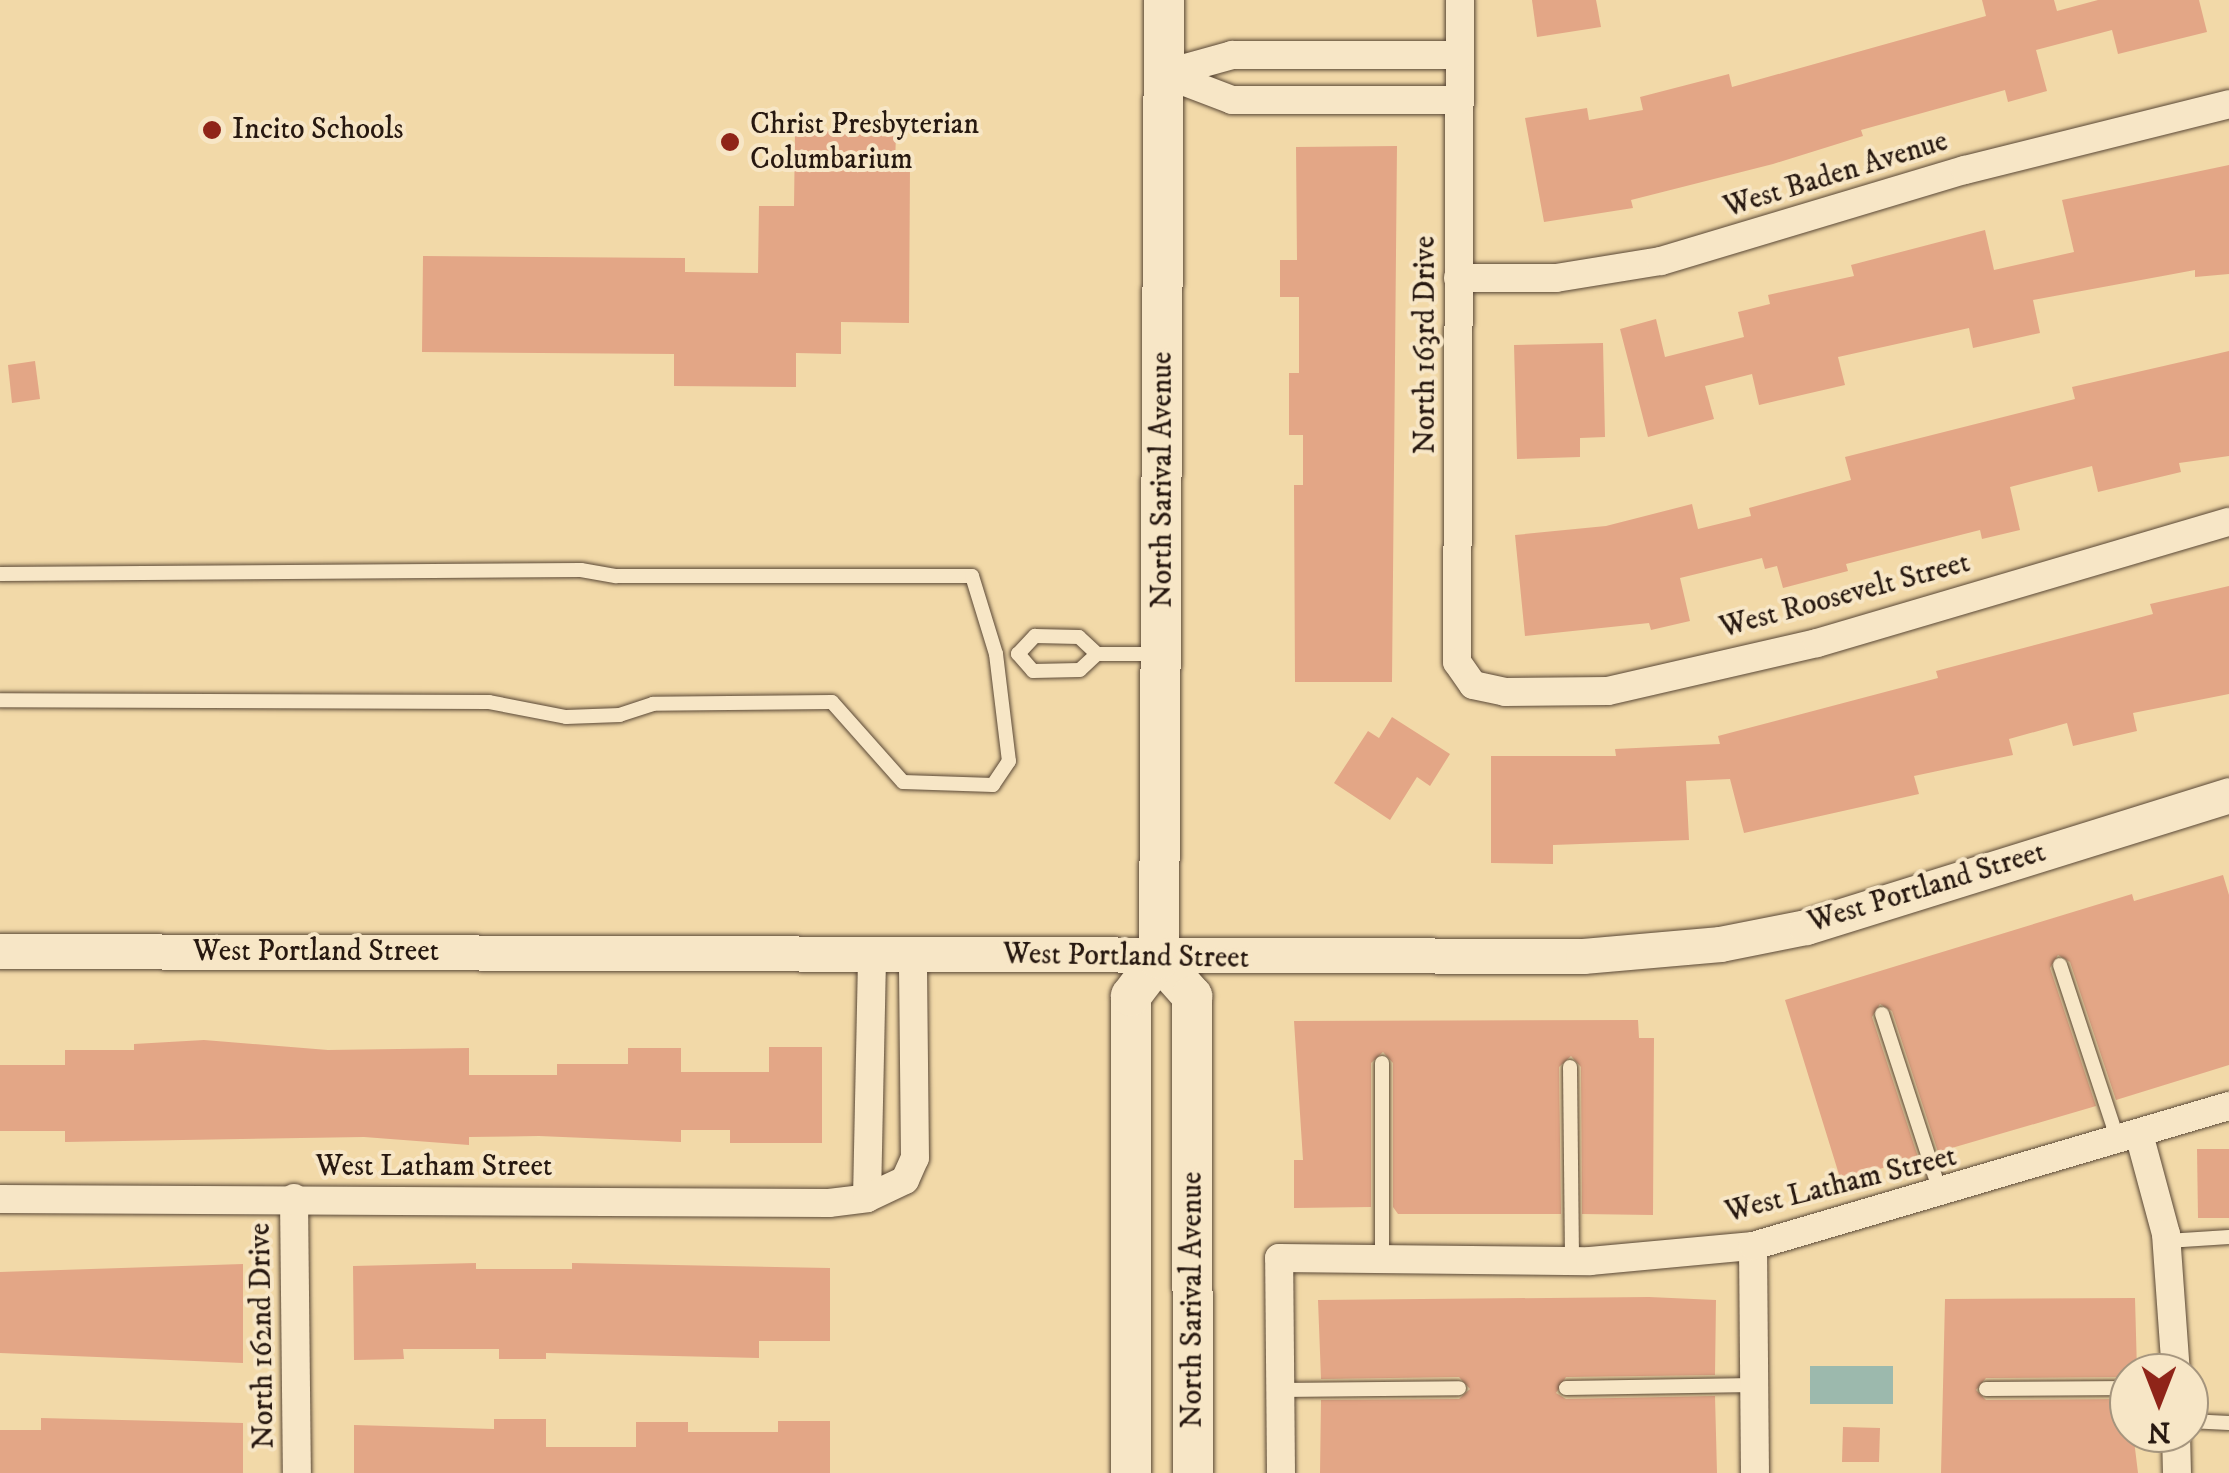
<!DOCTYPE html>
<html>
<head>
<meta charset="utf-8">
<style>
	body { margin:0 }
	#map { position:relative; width:2229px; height:1473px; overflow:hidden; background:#f2d9a8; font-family:"IM FELL DW Pica",serif }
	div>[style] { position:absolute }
	.water>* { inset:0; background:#9cb9ad }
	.building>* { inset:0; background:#e3a686 }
	.roads { filter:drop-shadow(0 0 2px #5a4836) drop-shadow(0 0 2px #5a4836) }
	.service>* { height:14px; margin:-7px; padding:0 7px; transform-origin:7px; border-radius:7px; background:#f7e6c6 }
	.minor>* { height:28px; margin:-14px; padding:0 14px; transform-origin:14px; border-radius:14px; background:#f7e6c6 }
	.tertiary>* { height:35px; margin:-17.5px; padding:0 17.5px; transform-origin:17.5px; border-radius:17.5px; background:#f7e6c6 }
	.secondary>* { height:40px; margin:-20px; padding:0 20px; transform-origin:20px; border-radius:20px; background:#f7e6c6 }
	.dots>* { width:28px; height:28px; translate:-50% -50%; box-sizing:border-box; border:5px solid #f7e6c6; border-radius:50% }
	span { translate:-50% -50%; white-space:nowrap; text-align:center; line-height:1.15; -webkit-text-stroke:8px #f7e6c6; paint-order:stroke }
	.poi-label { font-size:30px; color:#271810 }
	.left { translate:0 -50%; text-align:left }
	.street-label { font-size:30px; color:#271810 }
	.north { position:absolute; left:2109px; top:1353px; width:100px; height:100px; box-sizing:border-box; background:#f7e6c6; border:2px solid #a4947d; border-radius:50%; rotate:180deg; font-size:28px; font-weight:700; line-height:40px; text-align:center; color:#271810 }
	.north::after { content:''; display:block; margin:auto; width:35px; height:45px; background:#8f2418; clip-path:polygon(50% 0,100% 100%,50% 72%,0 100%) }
</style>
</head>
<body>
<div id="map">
	<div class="water">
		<div style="clip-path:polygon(1810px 1366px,1893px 1366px,1893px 1404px,1810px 1404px)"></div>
	</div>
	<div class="building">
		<div style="clip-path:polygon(1532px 0,1596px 0,1601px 27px,1537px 37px)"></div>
		<div style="clip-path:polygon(1982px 0,2054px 0,2057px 11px,2098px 0,2199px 0,2207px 32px,2118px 54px,2112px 30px,2036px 50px,2047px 91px,2008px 102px,2005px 90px,1861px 130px,1863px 136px,1773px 164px,1631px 200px,1633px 208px,1544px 222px,1525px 118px,1587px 108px,1589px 120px,1643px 110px,1640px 97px,1729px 74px,1732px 87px,1986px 16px)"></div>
		<div style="clip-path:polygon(795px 131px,896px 132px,895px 167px,910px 167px,909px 323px,841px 322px,841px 354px,796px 353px,796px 387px,674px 386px,674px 354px,422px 352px,423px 256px,685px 258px,685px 272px,758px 273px,759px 206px,794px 206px)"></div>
		<div style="clip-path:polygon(1397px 146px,1392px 682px,1295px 682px,1294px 485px,1303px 485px,1303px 435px,1289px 435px,1289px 373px,1299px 373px,1299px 297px,1280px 297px,1280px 260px,1297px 260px,1296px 147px)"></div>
		<div style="clip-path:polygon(2229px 165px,2229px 274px,2195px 277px,2195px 270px,2033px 300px,2040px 333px,1973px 348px,1969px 328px,1838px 357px,1845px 385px,1759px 405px,1752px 374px,1705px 386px,1714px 419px,1648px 437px,1620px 329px,1656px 319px,1665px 357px,1744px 337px,1738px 312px,1770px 304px,1768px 295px,1854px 276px,1851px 265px,1985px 230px,1994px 270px,2074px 252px,2062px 200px)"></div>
		<div style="clip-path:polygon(1603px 343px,1605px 437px,1580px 438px,1580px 457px,1517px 459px,1514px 345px)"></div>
		<div style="clip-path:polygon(2229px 351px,2229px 456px,2179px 463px,2181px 472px,2098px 492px,2092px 466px,2010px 487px,2020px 530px,1982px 539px,1980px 530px,1846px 564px,1848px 571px,1783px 588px,1777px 566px,1765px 569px,1762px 558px,1680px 578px,1690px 621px,1651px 630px,1649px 623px,1525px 636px,1515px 535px,1606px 526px,1692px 504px,1698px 529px,1751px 516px,1749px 508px,1851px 480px,1845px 457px,2075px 399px,2072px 387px)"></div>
		<div style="clip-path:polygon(35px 361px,40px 399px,12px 403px,8px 365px)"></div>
		<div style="clip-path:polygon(2229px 586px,2229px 694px,2133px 713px,2137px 731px,2073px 746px,2067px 723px,2009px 739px,2013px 755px,1914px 776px,1919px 794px,1744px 833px,1730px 779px,1686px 781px,1689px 840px,1553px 845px,1553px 864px,1491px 863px,1491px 756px,1616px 756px,1615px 749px,1720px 744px,1718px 736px,1938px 678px,1936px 671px,2153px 614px,2150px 604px)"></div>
		<div style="clip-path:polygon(1392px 717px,1450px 754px,1430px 786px,1417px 777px,1390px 820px,1334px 783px,1368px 731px,1379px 738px)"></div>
		<div style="clip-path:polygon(2223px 875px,2229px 895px,2229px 1065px,2116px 1100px,2070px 962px,2058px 955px,2050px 968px,2096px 1106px,1938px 1152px,1892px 1011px,1880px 1004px,1872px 1017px,1918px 1157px,1841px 1181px,1785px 1000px,2132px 894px,2134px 901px)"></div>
		<div style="clip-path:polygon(1638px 1020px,1639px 1038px,1654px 1038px,1653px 1215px,1582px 1214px,1581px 1067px,1571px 1056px,1559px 1067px,1561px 1214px,1398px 1214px,1393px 1207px,1393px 1063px,1383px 1052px,1371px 1063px,1371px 1207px,1294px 1208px,1294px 1160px,1303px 1160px,1294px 1021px)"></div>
		<div style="clip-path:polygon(204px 1040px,328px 1050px,469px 1048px,469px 1075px,557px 1075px,557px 1064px,628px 1064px,628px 1048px,681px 1048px,681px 1072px,769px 1072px,769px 1047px,822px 1047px,822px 1143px,730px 1143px,730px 1130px,681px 1130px,681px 1142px,539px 1136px,469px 1137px,469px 1145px,364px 1137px,65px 1142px,65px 1131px,0 1131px,0 1065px,65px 1065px,65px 1050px,134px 1050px,134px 1044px)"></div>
		<div style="clip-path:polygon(2197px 1149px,2229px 1149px,2229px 1218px,2198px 1218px)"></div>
		<div style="clip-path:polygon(476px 1263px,476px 1269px,572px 1269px,572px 1263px,830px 1268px,830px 1341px,759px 1341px,759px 1358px,546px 1353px,546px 1359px,499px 1359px,499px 1349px,403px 1349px,404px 1359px,354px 1360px,353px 1266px)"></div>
		<div style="clip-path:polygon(243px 1264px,243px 1363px,0 1353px,0 1272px)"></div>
		<div style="clip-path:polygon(1649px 1297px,1716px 1300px,1715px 1375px,1566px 1377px,1556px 1393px,1566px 1399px,1715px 1396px,1717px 1473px,1320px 1473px,1321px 1400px,1459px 1399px,1470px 1389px,1459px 1377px,1321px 1379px,1318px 1300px)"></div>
		<div style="clip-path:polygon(2135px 1298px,2137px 1371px,2129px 1377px,1986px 1378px,1976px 1390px,1986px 1400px,2129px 1399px,2138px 1473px,1941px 1473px,1945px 1299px)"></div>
		<div style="clip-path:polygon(41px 1418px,243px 1423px,243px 1473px,0 1473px,0 1430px,41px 1430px)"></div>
		<div style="clip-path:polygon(494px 1419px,546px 1419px,546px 1447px,636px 1447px,636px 1422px,688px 1422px,688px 1432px,778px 1432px,778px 1421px,830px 1421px,830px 1473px,354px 1473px,354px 1425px,494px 1429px)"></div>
		<div style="clip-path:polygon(1843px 1427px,1880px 1428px,1879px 1462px,1842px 1462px)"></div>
	</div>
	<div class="roads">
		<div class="service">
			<div style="left:0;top:574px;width:581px;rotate:-0.39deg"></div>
			<div style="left:581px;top:570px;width:36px;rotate:10deg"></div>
			<div style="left:616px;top:576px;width:356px"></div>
			<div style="left:972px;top:576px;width:82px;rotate:72.9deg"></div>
			<div style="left:996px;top:654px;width:108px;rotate:83.1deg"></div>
			<div style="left:1009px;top:761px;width:29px;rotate:124deg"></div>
			<div style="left:993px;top:785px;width:90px;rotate:-178.1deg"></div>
			<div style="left:903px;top:782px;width:107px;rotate:-131.6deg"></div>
			<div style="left:832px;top:702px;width:179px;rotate:179.4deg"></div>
			<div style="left:653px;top:704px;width:35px;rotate:162deg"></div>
			<div style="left:620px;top:715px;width:54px;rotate:177.9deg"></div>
			<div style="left:566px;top:717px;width:78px;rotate:-169deg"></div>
			<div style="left:489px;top:702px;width:489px;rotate:-179.8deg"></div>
			<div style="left:1097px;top:654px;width:23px;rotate:137deg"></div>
			<div style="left:1080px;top:670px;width:47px;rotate:178.8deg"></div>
			<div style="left:1033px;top:671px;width:23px;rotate:-131deg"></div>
			<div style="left:1018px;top:654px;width:25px;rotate:-47deg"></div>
			<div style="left:1035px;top:636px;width:44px;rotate:1.3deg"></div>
			<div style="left:1079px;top:637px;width:25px;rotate:43deg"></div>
			<div style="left:1097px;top:654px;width:58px"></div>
			<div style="left:2060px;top:965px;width:184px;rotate:71.7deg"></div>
			<div style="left:1882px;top:1014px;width:189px;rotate:71.9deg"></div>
			<div style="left:1570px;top:1067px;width:194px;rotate:89.4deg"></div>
			<div style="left:2167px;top:1241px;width:62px;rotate:-3.7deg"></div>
			<div style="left:1382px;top:1259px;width:196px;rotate:-90deg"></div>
			<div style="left:1566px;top:1388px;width:188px;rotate:-0.9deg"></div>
			<div style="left:1986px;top:1389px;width:143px;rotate:-0.4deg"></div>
			<div style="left:1280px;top:1390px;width:179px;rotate:-0.6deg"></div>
			<div style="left:2189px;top:1421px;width:40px;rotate:2.9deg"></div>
		</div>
		<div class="minor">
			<div style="left:1460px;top:0;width:662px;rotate:90.26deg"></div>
			<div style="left:1457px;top:662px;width:28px;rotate:55deg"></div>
			<div style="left:1473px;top:685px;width:33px;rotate:12deg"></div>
			<div style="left:1505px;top:692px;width:103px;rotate:-0.6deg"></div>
			<div style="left:1608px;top:691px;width:214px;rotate:-12.9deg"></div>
			<div style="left:1817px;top:643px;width:429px;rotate:-16.4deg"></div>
			<div style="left:1164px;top:74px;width:73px;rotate:20.9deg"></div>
			<div style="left:1232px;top:100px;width:228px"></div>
			<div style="left:1164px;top:74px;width:71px;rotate:-15.6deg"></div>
			<div style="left:1232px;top:55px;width:228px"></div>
			<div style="left:1458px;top:278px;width:98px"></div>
			<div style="left:1556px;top:278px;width:106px;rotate:-9.2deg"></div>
			<div style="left:1661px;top:261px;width:317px;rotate:-16.7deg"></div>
			<div style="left:1965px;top:170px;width:272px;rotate:-14deg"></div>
			<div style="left:2139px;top:1134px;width:104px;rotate:74.9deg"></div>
			<div style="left:2166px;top:1234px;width:139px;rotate:85.9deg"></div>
			<div style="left:294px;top:1198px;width:275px;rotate:89.4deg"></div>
			<div style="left:867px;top:1198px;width:244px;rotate:-88.8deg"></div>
			<div style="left:0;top:1199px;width:829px;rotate:0.28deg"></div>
			<div style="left:829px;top:1203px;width:38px;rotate:-7deg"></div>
			<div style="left:867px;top:1198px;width:42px;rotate:-25.3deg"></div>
			<div style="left:905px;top:1180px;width:24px;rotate:-66deg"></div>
			<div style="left:915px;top:1158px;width:204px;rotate:-90.6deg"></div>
			<div style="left:1753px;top:1246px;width:227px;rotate:89.5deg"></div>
			<div style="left:2176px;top:1433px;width:40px;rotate:88.6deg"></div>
			<div style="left:1281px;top:1473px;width:215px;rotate:-90.5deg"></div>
			<div style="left:1279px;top:1258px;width:311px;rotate:0.6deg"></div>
			<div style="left:1590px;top:1261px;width:164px;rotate:-5.3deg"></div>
			<div style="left:1753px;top:1246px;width:496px;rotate:-16.4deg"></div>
		</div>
		<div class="tertiary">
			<div style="left:0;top:951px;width:1583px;rotate:0.18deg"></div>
			<div style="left:1583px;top:956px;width:138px;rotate:-5deg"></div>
			<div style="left:1720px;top:944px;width:88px;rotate:-11.2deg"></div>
			<div style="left:1806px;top:927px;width:443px;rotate:-17.3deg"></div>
		</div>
		<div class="secondary">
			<div style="left:1159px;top:959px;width:50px;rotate:48.3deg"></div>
			<div style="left:1192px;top:996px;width:477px;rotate:89.9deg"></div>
			<div style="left:1131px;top:1473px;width:477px;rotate:-90deg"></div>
			<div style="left:1131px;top:996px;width:46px;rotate:-52.9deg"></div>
			<div style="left:1159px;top:959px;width:959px;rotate:-89.7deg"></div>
		</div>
	</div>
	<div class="dots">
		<div style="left:212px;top:130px;background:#8f2418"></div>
		<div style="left:730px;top:142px;background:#8f2418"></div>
	</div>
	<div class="poi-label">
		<span class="left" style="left:750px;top:142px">Christ Presbyterian<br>Columbarium</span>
		<span class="left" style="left:232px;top:130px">Incito Schools</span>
	</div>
	<div class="street-label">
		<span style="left:1836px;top:175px;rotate:-17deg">West Baden Avenue</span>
		<span style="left:1426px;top:345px;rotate:-90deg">North 163rd Drive</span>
		<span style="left:1163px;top:480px;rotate:-90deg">North Sarival Avenue</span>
		<span style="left:1845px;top:596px;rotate:-15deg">West Roosevelt Street</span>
		<span style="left:1927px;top:888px;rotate:-17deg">West Portland Street</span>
		<span style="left:316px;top:952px">West Portland Street</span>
		<span style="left:1126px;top:957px;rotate:1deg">West Portland Street</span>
		<span style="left:434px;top:1167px">West Latham Street</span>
		<span style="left:1841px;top:1185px;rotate:-14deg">West Latham Street</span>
		<span style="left:1193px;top:1300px;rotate:-90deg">North Sarival Avenue</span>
		<span style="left:263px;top:1336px;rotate:-91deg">North 162nd Drive</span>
	</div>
	<div class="north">N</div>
</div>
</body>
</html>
